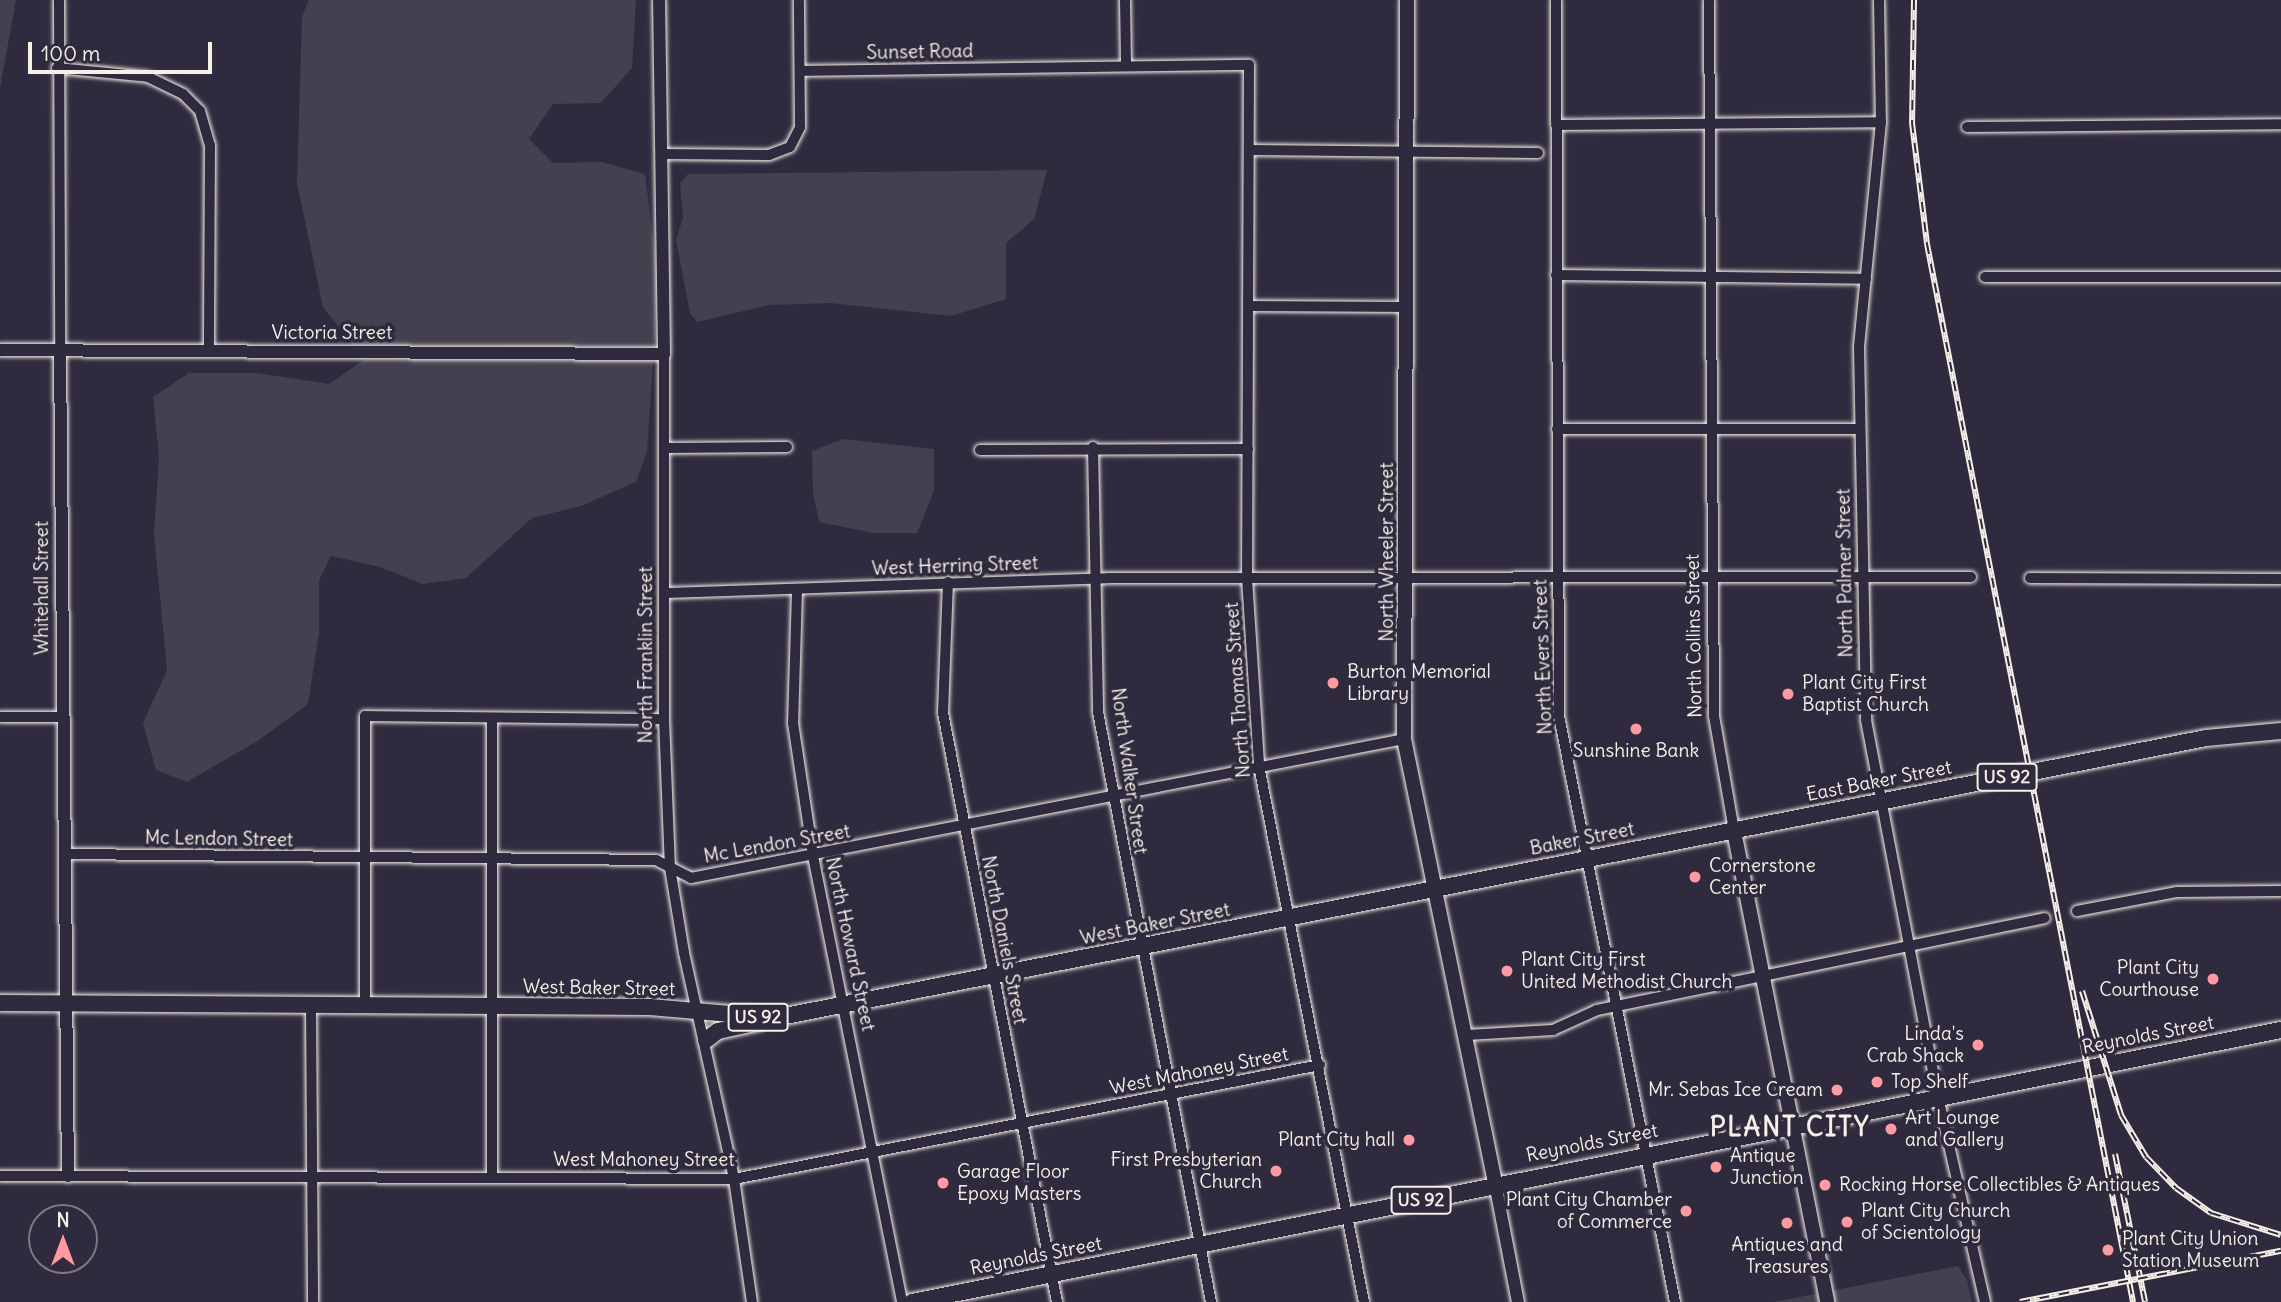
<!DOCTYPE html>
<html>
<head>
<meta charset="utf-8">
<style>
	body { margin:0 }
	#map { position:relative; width:2281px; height:1302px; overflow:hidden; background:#2f2a3d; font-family:Delius,sans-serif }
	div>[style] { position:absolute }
	.green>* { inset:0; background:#454050 }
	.roads { filter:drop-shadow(0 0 2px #f4f1e8) drop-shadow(0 0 2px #f4f1e8) }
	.minor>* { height:10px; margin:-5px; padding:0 5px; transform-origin:5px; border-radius:5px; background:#2f2a3d }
	.tertiary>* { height:12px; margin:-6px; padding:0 6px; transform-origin:6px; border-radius:6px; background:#2f2a3d }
	.secondary>* { height:14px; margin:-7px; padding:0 7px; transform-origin:7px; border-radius:7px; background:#2f2a3d }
	.primary>* { height:16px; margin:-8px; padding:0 8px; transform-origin:8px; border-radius:8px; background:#2f2a3d }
	.rail>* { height:6px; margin-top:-3px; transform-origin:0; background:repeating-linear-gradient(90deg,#2f2a3d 0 10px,#f4f1e8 0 20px); box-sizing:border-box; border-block:2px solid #f4f1e8 }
	.dots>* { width:19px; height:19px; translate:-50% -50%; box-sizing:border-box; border:4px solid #2f2a3d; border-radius:50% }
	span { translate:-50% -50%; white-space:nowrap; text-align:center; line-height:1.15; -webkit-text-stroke:7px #2f2a3d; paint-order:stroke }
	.shield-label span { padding:2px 5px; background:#2f2a3d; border:2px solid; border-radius:5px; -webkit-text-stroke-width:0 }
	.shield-label { font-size:18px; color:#f4f1e8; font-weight:700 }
	.street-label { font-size:19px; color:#f4f1e8 }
	.poi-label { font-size:19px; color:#f4f1e8 }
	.left { translate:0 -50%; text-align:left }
	.right { translate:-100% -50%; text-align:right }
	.district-label { font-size:26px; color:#f4f1e8; font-weight:700; letter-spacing:2px }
	.north { position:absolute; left:28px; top:1204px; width:70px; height:70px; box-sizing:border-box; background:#2f2a3d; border:2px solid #7e7a81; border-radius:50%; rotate:0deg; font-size:19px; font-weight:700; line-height:28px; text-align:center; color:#f4f1e8 }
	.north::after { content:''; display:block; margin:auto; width:24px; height:32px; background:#ff9aa2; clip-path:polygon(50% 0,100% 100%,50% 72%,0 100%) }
	.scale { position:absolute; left:28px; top:42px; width:184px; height:32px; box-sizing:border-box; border:4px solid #f4f1e8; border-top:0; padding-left:9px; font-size:21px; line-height:24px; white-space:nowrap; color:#f4f1e8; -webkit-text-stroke:5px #2f2a3d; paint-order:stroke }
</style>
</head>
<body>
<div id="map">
	<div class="green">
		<div style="clip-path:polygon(0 0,16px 0,0 88px)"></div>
		<div style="clip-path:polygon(309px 0,636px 0,632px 68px,601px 103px,553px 104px,529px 139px,553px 163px,602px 162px,645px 174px,657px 271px,654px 347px,353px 345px,323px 307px,297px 183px,302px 17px)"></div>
		<div style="clip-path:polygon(1047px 170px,1034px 219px,1006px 243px,1006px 299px,951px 316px,831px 303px,769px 305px,697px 322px,690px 313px,676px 240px,683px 218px,680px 184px,688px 174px)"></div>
		<div style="clip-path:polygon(365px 359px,653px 361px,647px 452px,636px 482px,581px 506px,532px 518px,466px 578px,423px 584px,380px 567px,331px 556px,319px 580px,319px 633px,308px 704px,259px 740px,187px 782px,156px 770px,143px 723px,167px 670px,154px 534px,159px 457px,153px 397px,189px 373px,256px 373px,329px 384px)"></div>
		<div style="clip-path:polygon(843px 439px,934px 449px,934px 491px,917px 533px,874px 533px,819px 522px,813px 492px,812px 451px)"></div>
		<div style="clip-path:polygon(1958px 1266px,1967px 1280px,1972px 1302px,1774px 1302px)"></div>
	</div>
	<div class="roads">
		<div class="minor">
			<div style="left:59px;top:0;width:350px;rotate:89.8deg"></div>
			<div style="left:1125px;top:0;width:66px;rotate:89.1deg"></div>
			<div style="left:1556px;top:0;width:716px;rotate:89.76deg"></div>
			<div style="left:1559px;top:716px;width:597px;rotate:78.8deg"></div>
			<div style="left:1709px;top:0;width:716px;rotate:89.6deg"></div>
			<div style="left:1714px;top:716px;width:117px;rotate:80.1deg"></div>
			<div style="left:1879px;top:0;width:122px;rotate:89.1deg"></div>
			<div style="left:1881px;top:122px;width:226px;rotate:95.6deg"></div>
			<div style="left:1859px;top:347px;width:373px;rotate:88.9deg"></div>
			<div style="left:1866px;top:720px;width:384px;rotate:79.2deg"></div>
			<div style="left:1938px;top:1097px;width:210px;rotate:77.1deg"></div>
			<div style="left:57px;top:68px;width:91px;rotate:5.6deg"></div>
			<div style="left:148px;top:77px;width:39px;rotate:26deg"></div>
			<div style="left:183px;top:94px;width:24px;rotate:45deg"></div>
			<div style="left:200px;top:111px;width:35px;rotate:74deg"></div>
			<div style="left:210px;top:145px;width:206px;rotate:90.3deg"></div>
			<div style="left:800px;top:71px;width:449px;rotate:-0.8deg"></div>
			<div style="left:1249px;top:65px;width:513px;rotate:90.22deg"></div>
			<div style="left:1247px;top:578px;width:188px;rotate:86.3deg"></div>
			<div style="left:1259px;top:766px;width:546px;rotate:78.92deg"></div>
			<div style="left:1556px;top:125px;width:325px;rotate:-0.5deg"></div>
			<div style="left:1967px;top:127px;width:314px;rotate:-0.5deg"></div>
			<div style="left:1250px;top:150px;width:288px;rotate:0.6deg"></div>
			<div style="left:662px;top:154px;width:107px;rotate:0.5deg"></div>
			<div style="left:769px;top:155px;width:22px;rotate:-21deg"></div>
			<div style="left:790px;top:147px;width:22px;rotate:-63deg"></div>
			<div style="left:800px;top:127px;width:127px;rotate:-90.5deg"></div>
			<div style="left:1556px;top:275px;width:310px;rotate:0.7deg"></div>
			<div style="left:1985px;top:277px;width:296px"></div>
			<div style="left:1251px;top:306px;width:155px;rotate:0.4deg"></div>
			<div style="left:664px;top:354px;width:365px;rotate:90deg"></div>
			<div style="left:664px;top:719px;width:149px;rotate:87.7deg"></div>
			<div style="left:670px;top:868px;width:86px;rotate:80.6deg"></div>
			<div style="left:684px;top:953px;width:231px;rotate:77.5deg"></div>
			<div style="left:734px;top:1179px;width:124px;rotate:81.7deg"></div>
			<div style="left:1557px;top:429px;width:302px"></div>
			<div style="left:1093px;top:447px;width:265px;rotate:88.9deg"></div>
			<div style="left:1098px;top:712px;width:601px;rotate:79.16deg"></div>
			<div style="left:666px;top:448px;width:121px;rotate:-0.5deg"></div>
			<div style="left:980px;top:450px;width:268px;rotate:-0.2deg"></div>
			<div style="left:2030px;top:578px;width:251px;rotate:0.2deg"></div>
			<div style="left:948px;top:582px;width:131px;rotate:92.2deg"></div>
			<div style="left:943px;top:713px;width:600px;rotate:79.05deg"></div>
			<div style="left:797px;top:591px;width:132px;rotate:91.7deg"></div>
			<div style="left:793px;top:723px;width:134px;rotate:81.4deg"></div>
			<div style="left:813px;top:856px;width:455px;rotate:78.7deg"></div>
			<div style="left:665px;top:593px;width:444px;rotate:-1.9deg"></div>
			<div style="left:1109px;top:578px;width:862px;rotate:-0.07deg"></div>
			<div style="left:0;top:717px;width:62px"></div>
			<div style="left:492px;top:719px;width:459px;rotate:90deg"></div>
			<div style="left:65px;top:854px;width:591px;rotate:0.58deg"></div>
			<div style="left:656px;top:860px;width:39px;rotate:27deg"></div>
			<div style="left:691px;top:878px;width:726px;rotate:-11.03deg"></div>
			<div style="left:2077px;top:911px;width:102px;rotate:-10.8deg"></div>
			<div style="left:2177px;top:892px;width:104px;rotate:-0.6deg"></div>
			<div style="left:311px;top:1006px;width:296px;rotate:89.6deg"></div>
			<div style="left:365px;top:1006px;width:290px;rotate:-90deg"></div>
			<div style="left:365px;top:716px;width:299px;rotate:0.6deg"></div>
			<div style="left:1467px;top:1035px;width:86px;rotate:-3.3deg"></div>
			<div style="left:1553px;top:1030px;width:48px;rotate:-24.4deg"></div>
			<div style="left:1597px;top:1010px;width:457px;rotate:-11.6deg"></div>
			<div style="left:0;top:1176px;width:734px;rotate:0.23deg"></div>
			<div style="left:734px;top:1179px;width:597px;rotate:-11.01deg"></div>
		</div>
		<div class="tertiary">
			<div style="left:0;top:350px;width:664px;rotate:0.35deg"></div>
			<div style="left:664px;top:354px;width:354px;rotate:-90.8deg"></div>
			<div style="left:60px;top:350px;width:826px;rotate:89.45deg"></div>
			<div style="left:1495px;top:1183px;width:121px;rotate:79.1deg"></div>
		</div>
		<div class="secondary">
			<div style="left:1407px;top:0;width:739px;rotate:90.23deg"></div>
			<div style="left:1404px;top:739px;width:453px;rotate:78.4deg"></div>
			<div style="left:1734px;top:831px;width:480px;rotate:78.8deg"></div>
		</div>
		<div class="primary">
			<div style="left:0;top:1003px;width:650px;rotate:0.35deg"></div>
			<div style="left:650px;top:1007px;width:125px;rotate:5deg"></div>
			<div style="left:775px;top:1018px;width:1458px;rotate:-11.07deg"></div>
			<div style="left:2206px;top:738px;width:75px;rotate:-5.3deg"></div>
			<div style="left:706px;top:1040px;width:15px;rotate:-37deg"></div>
			<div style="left:718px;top:1031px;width:42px;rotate:-12.4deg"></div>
			<div style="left:912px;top:1302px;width:1396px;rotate:-11.24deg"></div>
		</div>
	</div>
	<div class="rail">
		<div style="left:1914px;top:0;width:123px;rotate:90.9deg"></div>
		<div style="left:1912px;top:123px;width:122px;rotate:82.9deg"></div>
		<div style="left:1927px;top:244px;width:1078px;rotate:78.98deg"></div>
		<div style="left:2082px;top:991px;width:130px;rotate:72.5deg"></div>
		<div style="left:2121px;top:1115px;width:49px;rotate:59.2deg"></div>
		<div style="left:2146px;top:1157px;width:43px;rotate:45.9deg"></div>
		<div style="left:2176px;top:1188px;width:43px;rotate:35.5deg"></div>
		<div style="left:2211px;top:1213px;width:73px;rotate:17.4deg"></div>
		<div style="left:2115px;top:1154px;width:151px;rotate:78.5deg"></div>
		<div style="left:2020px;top:1302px;width:266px;rotate:-11.1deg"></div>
	</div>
	<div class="dots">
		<div style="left:1333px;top:683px;background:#ff9aa2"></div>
		<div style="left:1788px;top:694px;background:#ff9aa2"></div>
		<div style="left:1636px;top:729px;background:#ff9aa2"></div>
		<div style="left:1695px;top:877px;background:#ff9aa2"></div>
		<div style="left:1507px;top:971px;background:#ff9aa2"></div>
		<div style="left:2213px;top:979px;background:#ff9aa2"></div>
		<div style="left:1978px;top:1045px;background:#ff9aa2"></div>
		<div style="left:1877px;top:1082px;background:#ff9aa2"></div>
		<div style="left:1837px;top:1090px;background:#ff9aa2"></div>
		<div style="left:1891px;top:1129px;background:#ff9aa2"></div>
		<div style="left:1409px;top:1140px;background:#ff9aa2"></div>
		<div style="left:1716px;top:1167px;background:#ff9aa2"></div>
		<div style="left:1276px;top:1171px;background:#ff9aa2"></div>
		<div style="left:943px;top:1183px;background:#ff9aa2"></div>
		<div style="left:1825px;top:1185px;background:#ff9aa2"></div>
		<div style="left:1686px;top:1211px;background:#ff9aa2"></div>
		<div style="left:1847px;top:1222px;background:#ff9aa2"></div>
		<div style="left:1787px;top:1223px;background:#ff9aa2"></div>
		<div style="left:2108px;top:1250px;background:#ff9aa2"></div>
	</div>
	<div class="shield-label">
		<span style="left:2007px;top:777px">US 92</span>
		<span style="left:758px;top:1017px">US 92</span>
		<span style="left:1421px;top:1200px">US 92</span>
	</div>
	<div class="street-label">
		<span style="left:920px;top:52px;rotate:-1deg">Sunset Road</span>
		<span style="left:332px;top:333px">Victoria Street</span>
		<span style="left:1387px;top:552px;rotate:-90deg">North Wheeler Street</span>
		<span style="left:955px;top:566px;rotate:-2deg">West Herring Street</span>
		<span style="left:1845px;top:573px;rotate:-91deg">North Palmer Street</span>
		<span style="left:42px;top:588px;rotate:-90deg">Whitehall Street</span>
		<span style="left:1694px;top:636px;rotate:-91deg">North Collins Street</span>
		<span style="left:646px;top:655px;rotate:-90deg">North Franklin Street</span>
		<span style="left:1543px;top:657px;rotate:-92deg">North Evers Street</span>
		<span style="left:1238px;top:690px;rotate:-94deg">North Thomas Street</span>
		<span style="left:1129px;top:771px;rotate:82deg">North Walker Street</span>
		<span style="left:1879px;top:781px;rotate:-11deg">East Baker Street</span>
		<span style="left:219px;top:839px;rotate:1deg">Mc Lendon Street</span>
		<span style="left:1582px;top:839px;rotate:-11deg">Baker Street</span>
		<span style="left:777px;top:844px;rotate:-10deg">Mc Lendon Street</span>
		<span style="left:1155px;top:924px;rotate:-11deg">West Baker Street</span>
		<span style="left:1004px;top:940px;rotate:79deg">North Daniels Street</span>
		<span style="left:850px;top:944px;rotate:78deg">North Howard Street</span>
		<span style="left:599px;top:988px;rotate:1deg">West Baker Street</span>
		<span style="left:2148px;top:1035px;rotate:-11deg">Reynolds Street</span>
		<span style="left:1199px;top:1071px;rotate:-11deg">West Mahoney Street</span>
		<span style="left:1592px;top:1143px;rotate:-11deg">Reynolds Street</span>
		<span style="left:644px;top:1160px">West Mahoney Street</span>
		<span style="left:1036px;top:1256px;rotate:-11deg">Reynolds Street</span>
	</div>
	<div class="poi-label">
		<span class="left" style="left:1347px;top:683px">Burton Memorial<br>Library</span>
		<span class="left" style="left:1802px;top:694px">Plant City First<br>Baptist Church</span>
		<span style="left:1636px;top:751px">Sunshine Bank</span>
		<span class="left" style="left:1709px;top:877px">Cornerstone<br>Center</span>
		<span class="left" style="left:1521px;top:971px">Plant City First<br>United Methodist Church</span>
		<span class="right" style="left:2199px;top:979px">Plant City<br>Courthouse</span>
		<span class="right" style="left:1964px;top:1045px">Linda's<br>Crab Shack</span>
		<span class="left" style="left:1891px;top:1082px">Top Shelf</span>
		<span class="right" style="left:1823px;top:1090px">Mr. Sebas Ice Cream</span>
		<span class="left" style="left:1905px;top:1129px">Art Lounge<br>and Gallery</span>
		<span class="right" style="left:1395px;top:1140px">Plant City hall</span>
		<span class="left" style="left:1730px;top:1167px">Antique<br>Junction</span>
		<span class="right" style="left:1262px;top:1171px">First Presbyterian<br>Church</span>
		<span class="left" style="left:957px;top:1183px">Garage Floor<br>Epoxy Masters</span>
		<span class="left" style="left:1839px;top:1185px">Rocking Horse Collectibles &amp; Antiques</span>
		<span class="right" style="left:1672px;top:1211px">Plant City Chamber<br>of Commerce</span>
		<span class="left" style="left:1861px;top:1222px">Plant City Church<br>of Scientology</span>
		<span class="left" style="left:2122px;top:1250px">Plant City Union<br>Station Museum</span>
		<span style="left:1787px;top:1256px">Antiques and<br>Treasures</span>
	</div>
	<div class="district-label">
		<span style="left:1790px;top:1127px">PLANT CITY</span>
	</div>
	<div class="north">N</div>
	<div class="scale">100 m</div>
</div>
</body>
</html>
